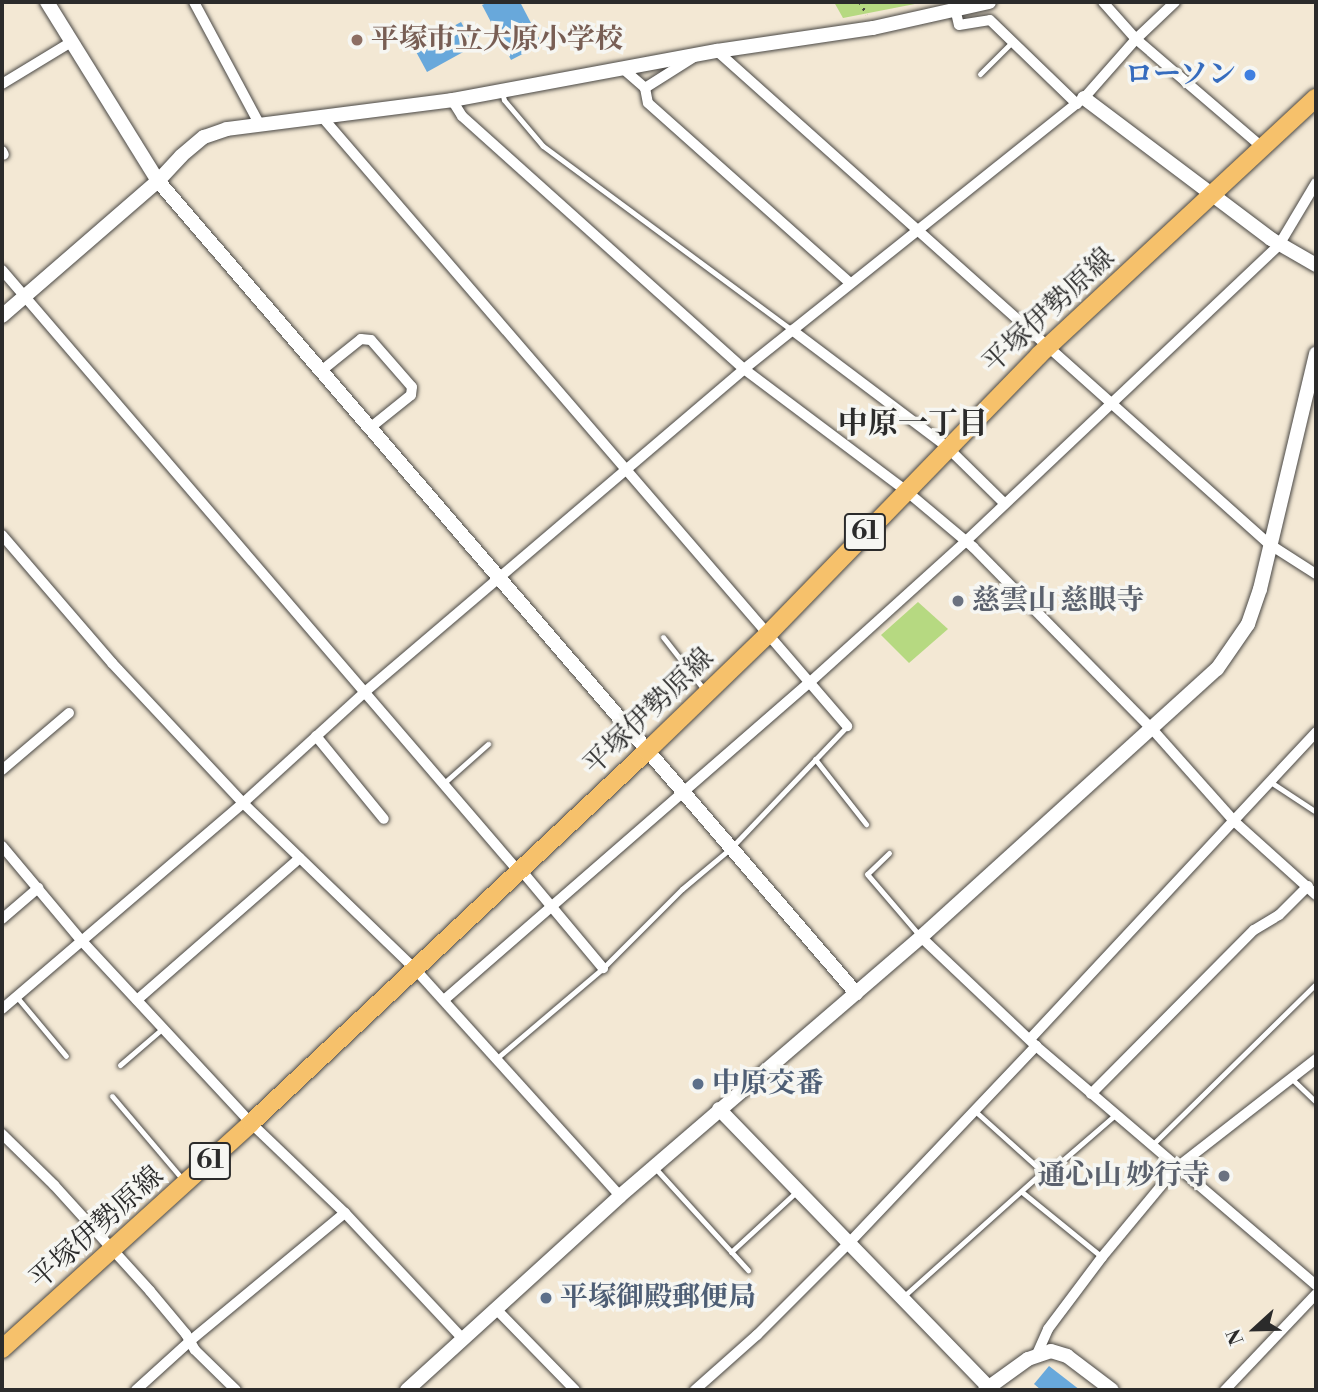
<!DOCTYPE html>
<html>
<head>
<meta charset="utf-8">
<style>
	body { margin:0 }
	#map { position:relative; width:1318px; height:1392px; overflow:hidden; background:#f3e8d4; font-family:"Libre Bodoni","Noto Serif JP",serif }
	div>[style] { position:absolute }
	.green>* { inset:0; background:#b6d981 }
	.water>* { inset:0; background:#68a8db }
	.path>* { height:2.5px; margin-top:-1.25px; transform-origin:0; background:repeating-linear-gradient(90deg,#494744 0 2px,transparent 0 7px) }
	.roads { filter:drop-shadow(0 0 2px #494744) drop-shadow(0 0 2px #494744) }
	.service>* { height:5px; margin:-2.5px; padding:0 2.5px; transform-origin:2.5px; border-radius:2.5px; background:#fff }
	.minor>* { height:10px; margin:-5px; padding:0 5px; transform-origin:5px; border-radius:5px; background:#fff }
	.tertiary>* { height:14px; margin:-7px; padding:0 7px; transform-origin:7px; border-radius:7px; background:#fff }
	.primary>* { height:18px; margin:-9px; padding:0 9px; transform-origin:9px; border-radius:9px; background:#f6c16b }
	.dots>* { width:19px; height:19px; translate:-50% -50%; box-sizing:border-box; border:4px solid #f6f6f2; border-radius:50% }
	span { translate:-50% -50%; white-space:nowrap; text-align:center; line-height:1.15; -webkit-text-stroke:7px #f6f6f2; paint-order:stroke }
	.shield-label span { padding:2px 5px; background:#f6f6f2; border:2px solid; border-radius:5px; -webkit-text-stroke-width:0 }
	.shield-label { font-size:26px; color:#2b2b2b; font-weight:700 }
	.education-label { font-size:28px; color:#785e54; font-weight:700 }
	.left { translate:0 -50%; text-align:left }
	.shop-label { font-size:28px; color:#366cbe; font-weight:700 }
	.right { translate:-100% -50%; text-align:right }
	.street-label { font-size:28px; color:#2b2b2b }
	.worship-label { font-size:28px; color:#5b616d; font-weight:700 }
	.service-label { font-size:28px; color:#4e5e75; font-weight:700 }
	.neighbourhood-label { font-size:30px; color:#2b2b2b; font-weight:700 }
	.frame { position:absolute; inset:0; border:4px solid #2b2b2b; pointer-events:none }
	.north { position:absolute; left:1220px; top:1294px; width:70px; height:70px; -webkit-text-stroke:5px #f6f6f2; paint-order:stroke; rotate:248deg; font-size:19px; font-weight:700; line-height:28px; text-align:center; color:#2b2b2b }
	.north::after { content:''; display:block; margin:auto; width:24px; height:32px; background:#2b2b2b; clip-path:polygon(50% 0,100% 100%,50% 72%,0 100%) }
</style>
</head>
<body>
<div id="map">
	<div class="green">
		<div style="clip-path:polygon(834px 2px,925px 2px,843px 18px)"></div>
		<div style="clip-path:polygon(918px 602px,948px 629px,909px 663px,881px 635px)"></div>
	</div>
	<div class="water">
		<div style="clip-path:polygon(489px 2px,520px 2px,542px 44px,511px 60px,482px 5px)"></div>
		<div style="clip-path:polygon(461px 22px,474px 46px,427px 72px,414px 48px)"></div>
		<div style="clip-path:polygon(1049px 1366px,1080px 1390px,1041px 1390px,1034px 1384px)"></div>
	</div>
	<div class="path">
		<div style="left:860px;top:2px;width:14px;rotate:60deg"></div>
	</div>
	<div class="roads">
		<div class="service">
			<div style="left:980px;top:74px;width:45px;rotate:-45deg"></div>
			<div style="left:502px;top:92px;width:8px;rotate:76deg"></div>
			<div style="left:504px;top:100px;width:60px;rotate:49.7deg"></div>
			<div style="left:543px;top:146px;width:310px;rotate:36.5deg"></div>
			<div style="left:663px;top:637px;width:70px;rotate:52deg"></div>
			<div style="left:815px;top:759px;width:83px;rotate:51.9deg"></div>
			<div style="left:1269px;top:781px;width:56px;rotate:33.4deg"></div>
			<div style="left:444px;top:783px;width:59px;rotate:-41.6deg"></div>
			<div style="left:889px;top:853px;width:30px;rotate:136deg"></div>
			<div style="left:867px;top:874px;width:83px;rotate:49.4deg"></div>
			<div style="left:16px;top:996px;width:78px;rotate:50.2deg"></div>
			<div style="left:497px;top:1058px;width:139px;rotate:-40.3deg"></div>
			<div style="left:603px;top:968px;width:112px;rotate:-45deg"></div>
			<div style="left:682px;top:889px;width:64px;rotate:-39.9deg"></div>
			<div style="left:731px;top:848px;width:168px;rotate:-46.4deg"></div>
			<div style="left:120px;top:1065px;width:57px;rotate:-40.7deg"></div>
			<div style="left:1291px;top:1078px;width:35px;rotate:44deg"></div>
			<div style="left:112px;top:1096px;width:111px;rotate:49.7deg"></div>
			<div style="left:975px;top:1111px;width:91px;rotate:41.9deg"></div>
			<div style="left:1151px;top:1146px;width:231px;rotate:-44.5deg"></div>
			<div style="left:656px;top:1169px;width:137px;rotate:47.7deg"></div>
			<div style="left:1022px;top:1192px;width:103px;rotate:39.1deg"></div>
			<div style="left:731px;top:1252px;width:88px;rotate:-42.7deg"></div>
			<div style="left:904px;top:1296px;width:183px;rotate:-41.9deg"></div>
			<div style="left:1040px;top:1174px;width:27px;rotate:-31deg"></div>
			<div style="left:1063px;top:1160px;width:69px;rotate:-40.9deg"></div>
		</div>
		<div class="minor">
			<div style="left:194px;top:2px;width:140px;rotate:61.8deg"></div>
			<div style="left:1103px;top:2px;width:50px;rotate:48.3deg"></div>
			<div style="left:1136px;top:39px;width:167px;rotate:40.6deg"></div>
			<div style="left:955px;top:8px;width:17px;rotate:77deg"></div>
			<div style="left:959px;top:25px;width:31px;rotate:-9deg"></div>
			<div style="left:990px;top:20px;width:121px;rotate:44deg"></div>
			<div style="left:717px;top:51px;width:740px;rotate:41.77deg"></div>
			<div style="left:1269px;top:544px;width:56px;rotate:32.6deg"></div>
			<div style="left:621px;top:67px;width:32px;rotate:41deg"></div>
			<div style="left:645px;top:88px;width:15px;rotate:79deg"></div>
			<div style="left:648px;top:103px;width:271px;rotate:41.7deg"></div>
			<div style="left:2px;top:84px;width:81px;rotate:-31.3deg"></div>
			<div style="left:645px;top:88px;width:58px;rotate:-32.3deg"></div>
			<div style="left:452px;top:100px;width:19px;rotate:58deg"></div>
			<div style="left:462px;top:116px;width:379px;rotate:41.9deg"></div>
			<div style="left:744px;top:369px;width:201px;rotate:36.9deg"></div>
			<div style="left:905px;top:490px;width:89px;rotate:40deg"></div>
			<div style="left:973px;top:547px;width:257px;rotate:45.5deg"></div>
			<div style="left:1153px;top:730px;width:123px;rotate:48.3deg"></div>
			<div style="left:1235px;top:822px;width:109px;rotate:42deg"></div>
			<div style="left:323px;top:118px;width:803px;rotate:49.24deg"></div>
			<div style="left:2px;top:151px;width:4px;rotate:63deg"></div>
			<div style="left:2px;top:270px;width:794px;rotate:49.34deg"></div>
			<div style="left:792px;top:330px;width:194px;rotate:37deg"></div>
			<div style="left:947px;top:447px;width:81px;rotate:44.5deg"></div>
			<div style="left:321px;top:371px;width:51px;rotate:-38.7deg"></div>
			<div style="left:361px;top:339px;width:10px;rotate:6deg"></div>
			<div style="left:371px;top:340px;width:62px;rotate:48.9deg"></div>
			<div style="left:412px;top:387px;width:8px;rotate:97deg"></div>
			<div style="left:411px;top:395px;width:53px;rotate:141.2deg"></div>
			<div style="left:2px;top:535px;width:169px;rotate:49.3deg"></div>
			<div style="left:112px;top:663px;width:192px;rotate:46.9deg"></div>
			<div style="left:243px;top:803px;width:239px;rotate:44deg"></div>
			<div style="left:415px;top:969px;width:306px;rotate:47.9deg"></div>
			<div style="left:316px;top:736px;width:107px;rotate:50.7deg"></div>
			<div style="left:2px;top:770px;width:88px;rotate:-40.4deg"></div>
			<div style="left:2px;top:846px;width:121px;rotate:50deg"></div>
			<div style="left:80px;top:939px;width:251px;rotate:47.1deg"></div>
			<div style="left:251px;top:1123px;width:130px;rotate:43.8deg"></div>
			<div style="left:345px;top:1213px;width:174px;rotate:46.9deg"></div>
			<div style="left:521px;top:870px;width:128px;rotate:50.1deg"></div>
			<div style="left:2px;top:919px;width:48px;rotate:-40.7deg"></div>
			<div style="left:921px;top:937px;width:158px;rotate:43.5deg"></div>
			<div style="left:1036px;top:1046px;width:368px;rotate:40.5deg"></div>
			<div style="left:137px;top:1000px;width:216px;rotate:-41.1deg"></div>
			<div style="left:444px;top:1000px;width:483px;rotate:-41deg"></div>
			<div style="left:809px;top:683px;width:210px;rotate:-42.1deg"></div>
			<div style="left:965px;top:542px;width:432px;rotate:-43.4deg"></div>
			<div style="left:1279px;top:245px;width:72px;rotate:-59.2deg"></div>
			<div style="left:2px;top:1009px;width:317px;rotate:-40.5deg"></div>
			<div style="left:243px;top:803px;width:166px;rotate:-42.3deg"></div>
			<div style="left:366px;top:691px;width:497px;rotate:-40.4deg"></div>
			<div style="left:744px;top:369px;width:435px;rotate:-38.6deg"></div>
			<div style="left:1084px;top:98px;width:79px;rotate:-48.6deg"></div>
			<div style="left:1136px;top:39px;width:54px;rotate:-43.5deg"></div>
			<div style="left:1030px;top:1039px;width:420px;rotate:-47deg"></div>
			<div style="left:1091px;top:1094px;width:231px;rotate:-45.2deg"></div>
			<div style="left:1254px;top:930px;width:29px;rotate:-31deg"></div>
			<div style="left:1279px;top:915px;width:41px;rotate:-45deg"></div>
			<div style="left:2px;top:1134px;width:73px;rotate:44.4deg"></div>
			<div style="left:54px;top:1185px;width:143px;rotate:47.8deg"></div>
			<div style="left:150px;top:1291px;width:56px;rotate:50.1deg"></div>
			<div style="left:186px;top:1334px;width:18px;rotate:61deg"></div>
			<div style="left:195px;top:1350px;width:57px;rotate:44.3deg"></div>
			<div style="left:497px;top:1310px;width:112px;rotate:45.7deg"></div>
			<div style="left:1037px;top:1354px;width:27px;rotate:-66deg"></div>
			<div style="left:1048px;top:1329px;width:90px;rotate:-53.1deg"></div>
			<div style="left:1102px;top:1257px;width:116px;rotate:-50.3deg"></div>
			<div style="left:1176px;top:1168px;width:177px;rotate:-37.9deg"></div>
			<div style="left:136px;top:1390px;width:73px;rotate:-42.2deg"></div>
			<div style="left:190px;top:1341px;width:201px;rotate:-39.6deg"></div>
			<div style="left:695px;top:1390px;width:83px;rotate:-41.6deg"></div>
			<div style="left:757px;top:1335px;width:130px;rotate:-45deg"></div>
			<div style="left:849px;top:1243px;width:272px;rotate:-46.5deg"></div>
			<div style="left:1225px;top:1390px;width:132px;rotate:-46.5deg"></div>
		</div>
		<div class="tertiary">
			<div style="left:47px;top:2px;width:211px;rotate:58.2deg"></div>
			<div style="left:158px;top:181px;width:1071px;rotate:49.32deg"></div>
			<div style="left:1084px;top:98px;width:234px;rotate:37deg"></div>
			<div style="left:1271px;top:239px;width:52px;rotate:30deg"></div>
			<div style="left:2px;top:316px;width:206px;rotate:-40.9deg"></div>
			<div style="left:158px;top:181px;width:34px;rotate:-47deg"></div>
			<div style="left:181px;top:156px;width:30px;rotate:-40deg"></div>
			<div style="left:204px;top:137px;width:24px;rotate:-19deg"></div>
			<div style="left:227px;top:129px;width:227px;rotate:-7.3deg"></div>
			<div style="left:452px;top:100px;width:269px;rotate:-10.5deg"></div>
			<div style="left:717px;top:51px;width:158px;rotate:-8.4deg"></div>
			<div style="left:873px;top:28px;width:119px;rotate:-12.6deg"></div>
			<div style="left:719px;top:1109px;width:387px;rotate:45.9deg"></div>
			<div style="left:407px;top:1390px;width:288px;rotate:-42.3deg"></div>
			<div style="left:620px;top:1196px;width:397px;rotate:-40.7deg"></div>
			<div style="left:921px;top:937px;width:399px;rotate:-42.2deg"></div>
			<div style="left:1217px;top:669px;width:55px;rotate:-55.4deg"></div>
			<div style="left:1248px;top:624px;width:37px;rotate:-71deg"></div>
			<div style="left:1260px;top:589px;width:242px;rotate:-76.6deg"></div>
			<div style="left:985px;top:1390px;width:53px;rotate:-35.8deg"></div>
			<div style="left:1028px;top:1359px;width:24px;rotate:-19deg"></div>
			<div style="left:1051px;top:1351px;width:17px;rotate:17deg"></div>
			<div style="left:1067px;top:1356px;width:56px;rotate:37.1deg"></div>
		</div>
		<div class="primary">
			<div style="left:2px;top:1349px;width:336px;rotate:-42.2deg"></div>
			<div style="left:251px;top:1123px;width:543px;rotate:-43.21deg"></div>
			<div style="left:647px;top:751px;width:167px;rotate:-44deg"></div>
			<div style="left:767px;top:635px;width:390px;rotate:-45.8deg"></div>
			<div style="left:1039px;top:355px;width:378px;rotate:-42.9deg"></div>
		</div>
	</div>
	<div class="dots">
		<div style="left:357px;top:40px;background:#8d6e63"></div>
		<div style="left:1250px;top:75px;background:#3f7fe0"></div>
		<div style="left:958px;top:601px;background:#6b7280"></div>
		<div style="left:698px;top:1084px;background:#5c6f8a"></div>
		<div style="left:1224px;top:1176px;background:#6b7280"></div>
		<div style="left:546px;top:1298px;background:#5c6f8a"></div>
	</div>
	<div class="shield-label">
		<span style="left:865px;top:532px">61</span>
		<span style="left:210px;top:1161px">61</span>
	</div>
	<div class="education-label">
		<span class="left" style="left:371px;top:40px">平塚市立大原小学校</span>
	</div>
	<div class="shop-label">
		<span class="right" style="left:1236px;top:75px">ローソン</span>
	</div>
	<div class="street-label">
		<span style="left:1049px;top:311px;rotate:-43deg">平塚伊勢原線</span>
		<span style="left:649px;top:712px;rotate:-44deg">平塚伊勢原線</span>
		<span style="left:97px;top:1228px;rotate:-42deg">平塚伊勢原線</span>
	</div>
	<div class="worship-label">
		<span class="left" style="left:972px;top:601px">慈雲山 慈眼寺</span>
		<span class="right" style="left:1210px;top:1176px">通心山 妙行寺</span>
	</div>
	<div class="service-label">
		<span class="left" style="left:712px;top:1084px">中原交番</span>
		<span class="left" style="left:560px;top:1298px">平塚御殿郵便局</span>
	</div>
	<div class="neighbourhood-label">
		<span style="left:913px;top:424px">中原一丁目</span>
	</div>
	<div class="frame"></div>
	<div class="north">N</div>
</div>
</body>
</html>
